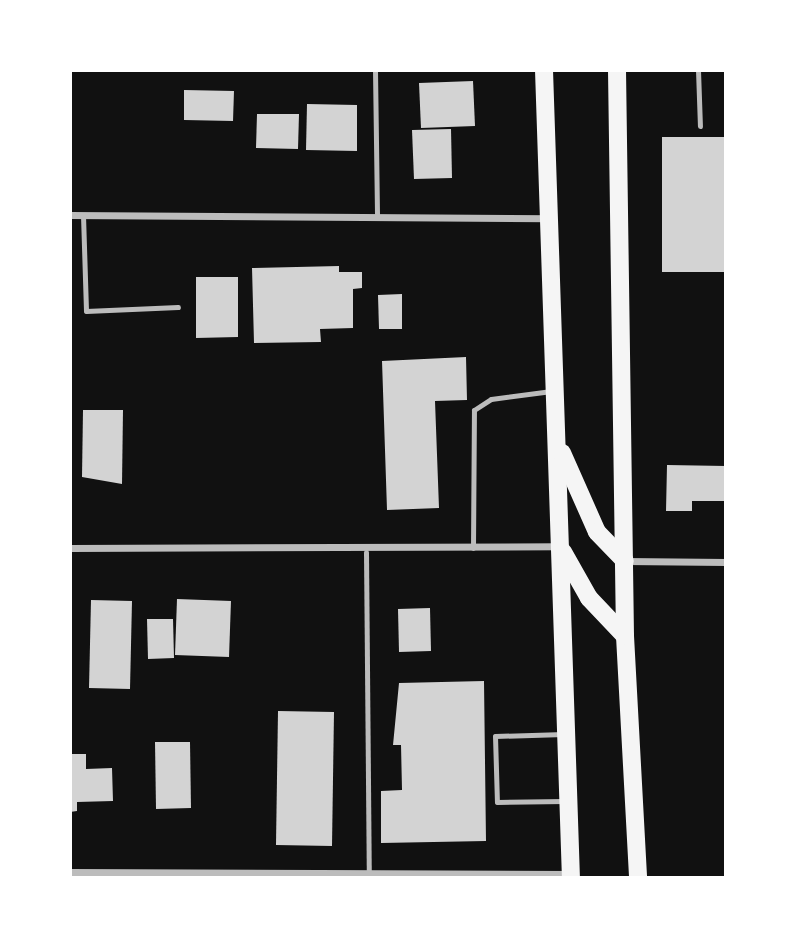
<!DOCTYPE html>
<html>
<head>
<meta charset="utf-8">
<style>
	body { margin:0 }
	#map { position:relative; width:796px; height:948px; overflow:hidden; background:#111; font-family:"Roboto Condensed",sans-serif }
	div>[style] { position:absolute }
	.building>* { inset:0; background:#d3d3d3 }
	.service>* { height:5px; margin:-2.5px; padding:0 2.5px; transform-origin:2.5px; border-radius:2.5px; background:#bcbcbc }
	.minor>* { height:7px; margin:-3.5px; padding:0 3.5px; transform-origin:3.5px; border-radius:3.5px; background:#bcbcbc }
	.primary>* { height:18px; margin:-9px; padding:0 9px; transform-origin:9px; border-radius:9px; background:#f5f5f5 }
	span { translate:-50% -50%; white-space:nowrap; text-align:center; line-height:1.15; -webkit-text-stroke:7px #fff; paint-order:stroke }
	.frame { position:absolute; inset:0; border:72px solid #fff; pointer-events:none }
</style>
</head>
<body>
<div id="map">
	<div class="building">
		<div style="clip-path:polygon(473px 81px,475px 126px,421px 128px,419px 83px)"></div>
		<div style="clip-path:polygon(184px 90px,234px 91px,233px 121px,184px 120px)"></div>
		<div style="clip-path:polygon(307px 104px,357px 105px,357px 151px,306px 150px)"></div>
		<div style="clip-path:polygon(257px 114px,299px 114px,298px 149px,256px 148px)"></div>
		<div style="clip-path:polygon(451px 129px,452px 178px,414px 179px,412px 130px)"></div>
		<div style="clip-path:polygon(662px 137px,726px 137px,726px 272px,662px 272px)"></div>
		<div style="clip-path:polygon(339px 266px,339px 272px,362px 272px,362px 288px,353px 289px,353px 328px,320px 329px,321px 342px,254px 343px,252px 268px)"></div>
		<div style="clip-path:polygon(196px 277px,238px 277px,238px 337px,196px 338px)"></div>
		<div style="clip-path:polygon(402px 294px,402px 329px,379px 329px,378px 295px)"></div>
		<div style="clip-path:polygon(466px 357px,467px 400px,435px 401px,439px 508px,387px 510px,382px 361px)"></div>
		<div style="clip-path:polygon(83px 410px,123px 410px,122px 484px,82px 477px)"></div>
		<div style="clip-path:polygon(667px 465px,726px 466px,726px 501px,692px 501px,692px 511px,666px 511px)"></div>
		<div style="clip-path:polygon(177px 599px,231px 601px,229px 657px,175px 655px)"></div>
		<div style="clip-path:polygon(91px 600px,132px 601px,130px 689px,89px 688px)"></div>
		<div style="clip-path:polygon(430px 608px,431px 651px,399px 652px,398px 609px)"></div>
		<div style="clip-path:polygon(147px 619px,173px 619px,174px 658px,148px 659px)"></div>
		<div style="clip-path:polygon(484px 681px,486px 841px,381px 843px,381px 791px,402px 790px,401px 745px,393px 745px,399px 683px)"></div>
		<div style="clip-path:polygon(278px 711px,334px 712px,332px 846px,276px 845px)"></div>
		<div style="clip-path:polygon(155px 742px,190px 742px,191px 808px,156px 809px)"></div>
		<div style="clip-path:polygon(70px 754px,86px 754px,86px 769px,112px 768px,113px 801px,77px 802px,77px 811px,70px 812px)"></div>
	</div>
	<div class="service">
		<div style="left:375px;top:70px;width:147px;rotate:89.2deg"></div>
		<div style="left:698px;top:70px;width:56px;rotate:88deg"></div>
		<div style="left:83px;top:215px;width:96px;rotate:88.2deg"></div>
		<div style="left:86px;top:311px;width:92px;rotate:-2.5deg"></div>
		<div style="left:473px;top:548px;width:138px;rotate:-89.6deg"></div>
		<div style="left:474px;top:410px;width:20px;rotate:-33deg"></div>
		<div style="left:491px;top:399px;width:61px;rotate:-7.6deg"></div>
		<div style="left:366px;top:552px;width:322px;rotate:89.5deg"></div>
		<div style="left:564px;top:734px;width:69px;rotate:178.3deg"></div>
		<div style="left:495px;top:736px;width:66px;rotate:88.3deg"></div>
		<div style="left:497px;top:802px;width:68px;rotate:-0.8deg"></div>
	</div>
	<div class="minor">
		<div style="left:70px;top:215px;width:479px;rotate:0.4deg"></div>
		<div style="left:70px;top:548px;width:489px;rotate:-0.2deg"></div>
		<div style="left:625px;top:561px;width:101px;rotate:0.6deg"></div>
		<div style="left:70px;top:872px;width:500px;rotate:0.23deg"></div>
	</div>
	<div class="primary">
		<div style="left:544px;top:70px;width:808px;rotate:88.09deg"></div>
		<div style="left:617px;top:70px;width:566px;rotate:89.19deg"></div>
		<div style="left:625px;top:636px;width:242px;rotate:86.9deg"></div>
		<div style="left:562px;top:453px;width:86px;rotate:66.1deg"></div>
		<div style="left:597px;top:532px;width:40px;rotate:46deg"></div>
		<div style="left:563px;top:552px;width:53px;rotate:60.5deg"></div>
		<div style="left:589px;top:598px;width:52px;rotate:46.5deg"></div>
	</div>
	<div class="frame"></div>
</div>
</body>
</html>
